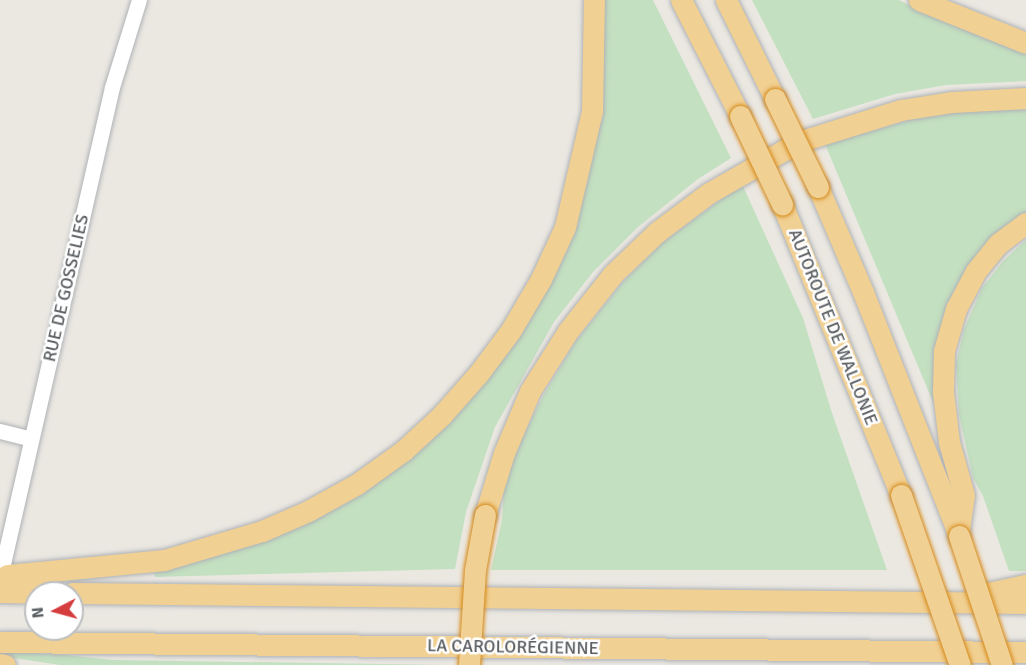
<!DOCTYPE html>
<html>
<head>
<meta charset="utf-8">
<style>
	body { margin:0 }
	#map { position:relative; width:1026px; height:665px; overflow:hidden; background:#ebe8e2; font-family:Signika,sans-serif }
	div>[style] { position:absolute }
	.green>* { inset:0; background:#c3e0c0 }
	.roads { filter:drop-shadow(0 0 2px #afb2b6) drop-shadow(0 0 2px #afb2b6) }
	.minor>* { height:15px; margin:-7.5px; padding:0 7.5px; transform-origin:7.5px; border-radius:7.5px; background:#fff }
	.highway>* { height:21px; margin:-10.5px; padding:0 10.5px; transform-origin:10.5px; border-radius:10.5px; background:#f1d093 }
	.bridges { filter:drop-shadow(0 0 2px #d58918) drop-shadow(0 0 2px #d58918) }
	.highway-bridge>* { height:21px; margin:-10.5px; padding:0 10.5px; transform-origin:10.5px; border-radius:10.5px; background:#f1d093 }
	span { translate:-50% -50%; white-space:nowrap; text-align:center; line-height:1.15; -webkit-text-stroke:5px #fff; paint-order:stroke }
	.street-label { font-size:18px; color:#5a5e61 }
	.north { position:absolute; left:24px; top:581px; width:60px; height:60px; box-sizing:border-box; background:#fff; border:2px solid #bdbfc0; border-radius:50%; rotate:264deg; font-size:16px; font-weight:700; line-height:24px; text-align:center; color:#5a5e61 }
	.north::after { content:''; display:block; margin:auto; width:21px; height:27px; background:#d63d3f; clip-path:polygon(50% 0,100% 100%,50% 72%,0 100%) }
</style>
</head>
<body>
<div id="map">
	<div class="green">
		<div style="clip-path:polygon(601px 0,653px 0,731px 158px,698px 179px,638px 227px,593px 272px,554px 322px,495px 427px,466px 512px,455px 569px,155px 577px,154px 569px,266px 537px,455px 414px,576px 218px)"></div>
		<div style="clip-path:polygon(752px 0,899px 0,937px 19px,1026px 54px,1026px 81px,946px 85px,895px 94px,813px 119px)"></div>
		<div style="clip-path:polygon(973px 110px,1026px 110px,1026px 213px,965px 275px,938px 414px,825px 144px,925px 116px)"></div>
		<div style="clip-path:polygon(742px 184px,803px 318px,831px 410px,887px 570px,491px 570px,502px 520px,504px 488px,515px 453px,544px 394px,576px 341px,623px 282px,662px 243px)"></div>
		<div style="clip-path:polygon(1026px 240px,1026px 571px,1009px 571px,983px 496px,973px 478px,959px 415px,956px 364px,964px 329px,982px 288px,1004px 260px)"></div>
		<div style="clip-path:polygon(0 652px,56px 654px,113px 660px,449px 665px,60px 665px,0 656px)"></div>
	</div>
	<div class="roads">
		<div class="minor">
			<div style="left:0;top:431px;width:32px;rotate:14deg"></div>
			<div style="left:0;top:577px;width:503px;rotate:-77.12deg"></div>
			<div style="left:112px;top:87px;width:91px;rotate:-72.8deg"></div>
		</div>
		<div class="highway">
			<div style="left:681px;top:0;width:130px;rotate:63deg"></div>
			<div style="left:726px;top:0;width:110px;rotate:63.7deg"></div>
			<div style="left:919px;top:0;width:115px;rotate:21.9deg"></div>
			<div style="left:818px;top:187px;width:114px;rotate:66.8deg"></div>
			<div style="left:863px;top:292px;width:262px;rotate:68.5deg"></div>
			<div style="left:782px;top:204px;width:314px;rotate:67.8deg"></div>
			<div style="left:485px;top:515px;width:65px;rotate:-73deg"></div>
			<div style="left:504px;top:453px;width:67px;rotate:-67.2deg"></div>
			<div style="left:530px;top:391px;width:71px;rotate:-57.7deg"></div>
			<div style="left:568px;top:331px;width:73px;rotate:-51.7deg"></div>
			<div style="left:613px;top:274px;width:61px;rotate:-43.7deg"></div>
			<div style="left:657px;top:232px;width:65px;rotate:-36.9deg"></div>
			<div style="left:709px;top:193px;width:103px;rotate:-29.8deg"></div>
			<div style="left:798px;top:142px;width:108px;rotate:-17.3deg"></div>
			<div style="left:901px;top:110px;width:52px;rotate:-8.9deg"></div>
			<div style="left:952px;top:102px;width:74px;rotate:-3.1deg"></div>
			<div style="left:959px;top:530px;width:35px;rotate:-82deg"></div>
			<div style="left:964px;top:495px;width:55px;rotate:-105.8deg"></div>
			<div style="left:949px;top:442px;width:50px;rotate:-96.8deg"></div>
			<div style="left:943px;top:392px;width:41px;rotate:-88.6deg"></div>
			<div style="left:944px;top:351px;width:44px;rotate:-74.1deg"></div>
			<div style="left:956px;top:309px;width:43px;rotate:-62.2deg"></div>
			<div style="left:976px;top:271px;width:35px;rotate:-51deg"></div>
			<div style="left:998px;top:244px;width:35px;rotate:-37deg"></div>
			<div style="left:0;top:579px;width:9px;rotate:-27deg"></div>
			<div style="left:8px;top:575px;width:157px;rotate:-5.5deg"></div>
			<div style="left:164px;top:560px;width:102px;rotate:-16.5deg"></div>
			<div style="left:262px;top:531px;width:50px;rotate:-23.5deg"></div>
			<div style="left:308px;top:511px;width:56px;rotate:-28.9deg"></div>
			<div style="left:357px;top:484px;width:57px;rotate:-35.7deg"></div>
			<div style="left:403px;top:451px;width:52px;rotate:-42.6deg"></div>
			<div style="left:441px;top:416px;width:57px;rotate:-48.5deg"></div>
			<div style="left:479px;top:373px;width:54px;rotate:-53.3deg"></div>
			<div style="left:511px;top:330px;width:59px;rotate:-59.5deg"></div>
			<div style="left:541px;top:279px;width:57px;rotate:-65.2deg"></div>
			<div style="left:565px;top:227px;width:119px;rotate:-76.9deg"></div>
			<div style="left:592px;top:111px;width:111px;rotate:-89deg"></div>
			<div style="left:0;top:592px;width:56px;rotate:1deg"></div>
			<div style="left:72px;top:593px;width:954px;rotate:0.6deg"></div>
			<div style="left:988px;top:593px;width:39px;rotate:-12deg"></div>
			<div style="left:0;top:642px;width:1026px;rotate:0.56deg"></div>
			<div style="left:0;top:664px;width:5px;rotate:11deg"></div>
		</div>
	</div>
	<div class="bridges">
		<div class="highway-bridge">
			<div style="left:775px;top:99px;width:98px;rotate:64deg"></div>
			<div style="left:740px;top:116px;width:98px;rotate:64.5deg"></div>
			<div style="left:901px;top:495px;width:180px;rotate:70.9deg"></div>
			<div style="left:959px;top:536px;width:136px;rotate:71.6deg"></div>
			<div style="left:469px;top:665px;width:95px;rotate:-86.4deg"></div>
			<div style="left:475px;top:570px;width:56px;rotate:-79.7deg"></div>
		</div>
	</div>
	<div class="street-label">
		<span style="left:66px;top:288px;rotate:-77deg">RUE DE GOSSELIES</span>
		<span style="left:833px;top:327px;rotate:68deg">AUTOROUTE DE WALLONIE</span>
		<span style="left:513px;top:647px;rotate:1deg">LA CAROLORÉGIENNE</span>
	</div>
	<div class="north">N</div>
</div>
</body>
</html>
